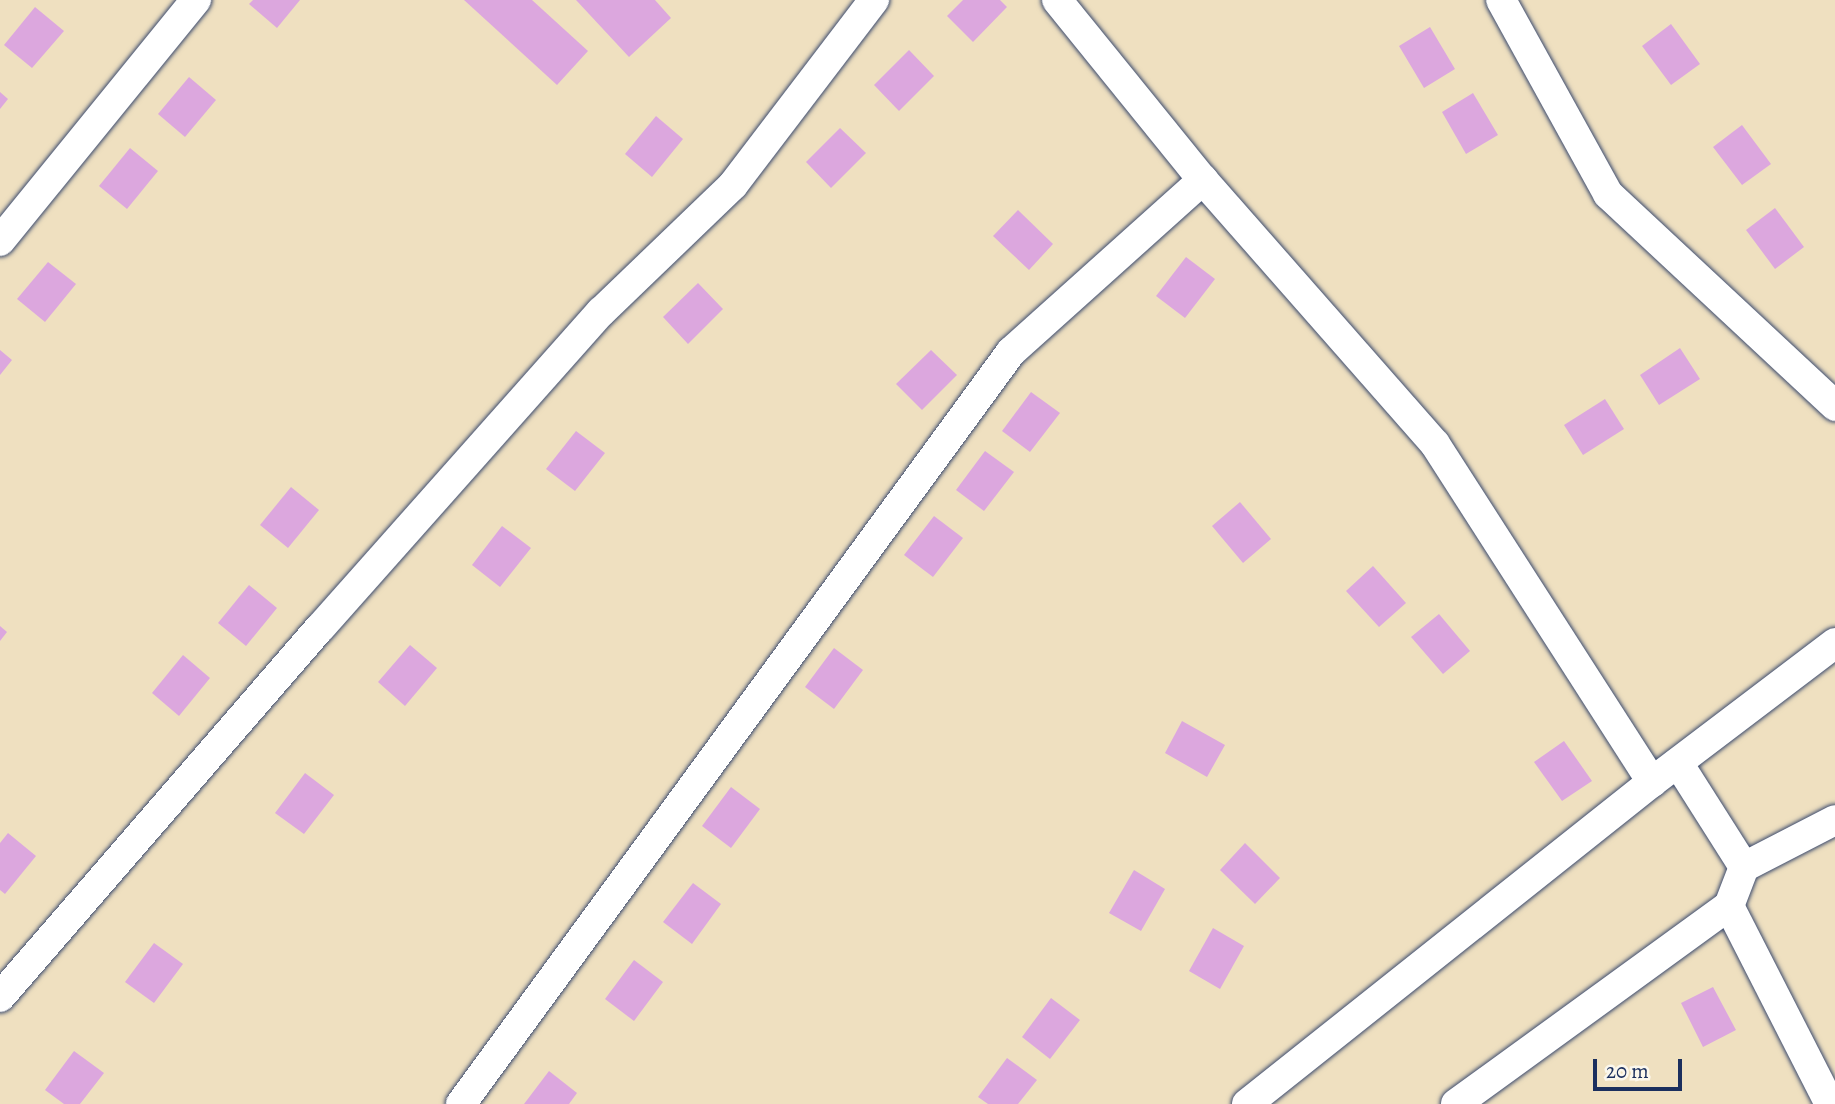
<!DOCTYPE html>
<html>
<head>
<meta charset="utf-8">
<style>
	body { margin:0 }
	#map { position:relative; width:1835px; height:1104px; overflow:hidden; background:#efe0c0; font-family:Alegreya,serif }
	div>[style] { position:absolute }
	.building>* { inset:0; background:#dca7de }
	.roads { filter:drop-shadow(0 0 2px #3b4a6d) drop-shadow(0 0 2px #3b4a6d) }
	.minor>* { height:30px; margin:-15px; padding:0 15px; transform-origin:15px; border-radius:15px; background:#fff }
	span { translate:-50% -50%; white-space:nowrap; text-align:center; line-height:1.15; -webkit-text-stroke:5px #fbf7ec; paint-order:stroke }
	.scale { position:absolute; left:1593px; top:1059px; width:89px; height:32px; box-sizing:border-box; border:4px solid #1b2f5e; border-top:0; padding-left:9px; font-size:21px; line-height:24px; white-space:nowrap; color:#1b2f5e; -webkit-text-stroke:5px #fbf7ec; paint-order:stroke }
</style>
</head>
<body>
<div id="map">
	<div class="building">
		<div style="clip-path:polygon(253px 0,300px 0,277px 28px,249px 4px)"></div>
		<div style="clip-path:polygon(464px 0,532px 0,588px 51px,557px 85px)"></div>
		<div style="clip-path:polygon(576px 0,655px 0,671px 18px,629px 57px)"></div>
		<div style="clip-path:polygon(963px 0,1000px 0,1007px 7px,973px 42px,947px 16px)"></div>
		<div style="clip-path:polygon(35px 7px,64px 31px,32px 68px,4px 45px)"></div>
		<div style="clip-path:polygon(1671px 24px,1700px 64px,1671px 85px,1642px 46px)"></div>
		<div style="clip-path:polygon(1430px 27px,1455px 69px,1424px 88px,1399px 46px)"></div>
		<div style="clip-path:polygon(909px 50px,934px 76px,899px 111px,874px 85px)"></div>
		<div style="clip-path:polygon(189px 77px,216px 100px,185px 137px,158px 114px)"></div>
		<div style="clip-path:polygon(0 92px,8px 99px,0 109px)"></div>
		<div style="clip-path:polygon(1473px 93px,1498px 135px,1466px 154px,1442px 112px)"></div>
		<div style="clip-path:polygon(656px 116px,683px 139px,652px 177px,625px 154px)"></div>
		<div style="clip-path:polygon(1742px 125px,1771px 164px,1742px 185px,1713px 147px)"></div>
		<div style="clip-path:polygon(840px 128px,866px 153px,831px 188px,806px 162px)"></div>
		<div style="clip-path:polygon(130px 148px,158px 171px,127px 209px,99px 186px)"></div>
		<div style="clip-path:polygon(1775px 208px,1804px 247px,1775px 269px,1746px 230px)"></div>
		<div style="clip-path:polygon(1018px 210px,1053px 244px,1029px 270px,993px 236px)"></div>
		<div style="clip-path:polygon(1186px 257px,1215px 279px,1185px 318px,1156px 296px)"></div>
		<div style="clip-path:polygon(48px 262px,76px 284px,45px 322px,17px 299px)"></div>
		<div style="clip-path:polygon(698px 283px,723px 309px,688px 344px,663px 317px)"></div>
		<div style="clip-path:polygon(1680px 348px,1700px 379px,1659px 405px,1640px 375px)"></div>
		<div style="clip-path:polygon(0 350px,12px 360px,0 375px)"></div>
		<div style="clip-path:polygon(931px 350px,957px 375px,922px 410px,896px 384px)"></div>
		<div style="clip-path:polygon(1031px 392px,1060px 413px,1030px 452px,1002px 431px)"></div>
		<div style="clip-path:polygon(1605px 399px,1624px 429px,1583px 455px,1564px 425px)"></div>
		<div style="clip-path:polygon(576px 431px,605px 453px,575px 491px,546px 469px)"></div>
		<div style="clip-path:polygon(985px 451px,1014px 472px,984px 511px,956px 490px)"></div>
		<div style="clip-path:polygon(291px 487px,319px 510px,288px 548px,260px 525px)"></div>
		<div style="clip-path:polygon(1240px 502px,1271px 539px,1243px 563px,1212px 526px)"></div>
		<div style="clip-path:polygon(934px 516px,963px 538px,933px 577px,904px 555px)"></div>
		<div style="clip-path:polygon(502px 526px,531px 548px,500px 587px,472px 565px)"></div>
		<div style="clip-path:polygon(1373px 566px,1406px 603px,1379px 627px,1346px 591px)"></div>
		<div style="clip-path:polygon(249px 585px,277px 608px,246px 646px,218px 623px)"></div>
		<div style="clip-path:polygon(1439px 614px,1470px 651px,1443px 674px,1411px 637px)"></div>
		<div style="clip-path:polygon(0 626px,7px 632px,0 641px)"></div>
		<div style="clip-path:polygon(410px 645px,437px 668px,405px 706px,378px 682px)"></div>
		<div style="clip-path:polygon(834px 648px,863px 670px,834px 709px,805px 687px)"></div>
		<div style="clip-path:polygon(183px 655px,210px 678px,179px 716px,152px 693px)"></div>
		<div style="clip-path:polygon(1182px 721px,1225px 745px,1207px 777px,1165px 753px)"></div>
		<div style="clip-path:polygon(1564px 741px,1592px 781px,1562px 801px,1534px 762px)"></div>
		<div style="clip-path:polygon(305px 773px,334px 795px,304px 834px,275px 813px)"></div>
		<div style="clip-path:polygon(731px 787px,760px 809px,731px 848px,702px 826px)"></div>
		<div style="clip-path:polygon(8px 833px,36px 856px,5px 894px,0 890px,0 843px)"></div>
		<div style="clip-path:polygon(1245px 843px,1280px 878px,1255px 904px,1220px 870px)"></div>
		<div style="clip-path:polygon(1134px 870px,1165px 889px,1141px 931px,1109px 913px)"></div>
		<div style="clip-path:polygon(693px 883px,721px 904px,692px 944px,663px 922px)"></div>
		<div style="clip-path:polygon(1213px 928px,1244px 946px,1220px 989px,1189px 971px)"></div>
		<div style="clip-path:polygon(154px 943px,183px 964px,154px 1003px,125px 982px)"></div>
		<div style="clip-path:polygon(634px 960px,663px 982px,634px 1021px,605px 999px)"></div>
		<div style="clip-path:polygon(1713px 987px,1736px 1030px,1703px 1047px,1681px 1003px)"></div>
		<div style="clip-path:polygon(1051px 998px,1080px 1020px,1050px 1059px,1022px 1037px)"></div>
		<div style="clip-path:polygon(74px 1051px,104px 1073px,80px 1104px,64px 1104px,45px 1090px)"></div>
		<div style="clip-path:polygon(1007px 1058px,1037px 1080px,1018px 1104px,988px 1104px,978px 1097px)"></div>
		<div style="clip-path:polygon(549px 1071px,577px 1093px,569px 1104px,524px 1104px)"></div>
	</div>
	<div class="roads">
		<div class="minor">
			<div style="left:1057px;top:0;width:232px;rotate:51deg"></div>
			<div style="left:1203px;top:180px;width:351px;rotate:48.7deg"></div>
			<div style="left:1435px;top:444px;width:402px;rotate:57.3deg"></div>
			<div style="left:1501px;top:0;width:222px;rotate:61.1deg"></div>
			<div style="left:1608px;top:194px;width:311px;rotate:43deg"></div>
			<div style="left:0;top:241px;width:311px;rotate:-50.9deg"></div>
			<div style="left:1678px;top:763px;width:123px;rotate:57.6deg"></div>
			<div style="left:1729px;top:906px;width:222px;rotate:63deg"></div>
			<div style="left:0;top:997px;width:488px;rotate:-49.1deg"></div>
			<div style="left:320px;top:628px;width:423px;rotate:-48.4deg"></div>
			<div style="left:601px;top:312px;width:183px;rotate:-43.9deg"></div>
			<div style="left:733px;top:185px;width:233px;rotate:-52.7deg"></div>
			<div style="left:461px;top:1104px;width:932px;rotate:-53.82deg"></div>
			<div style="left:1011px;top:352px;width:258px;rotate:-41.9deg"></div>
			<div style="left:1247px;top:1104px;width:517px;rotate:-38.49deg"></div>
			<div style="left:1652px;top:782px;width:230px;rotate:-37.2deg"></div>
			<div style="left:1456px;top:1104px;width:337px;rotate:-36deg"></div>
			<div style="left:1729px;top:906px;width:42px;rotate:-69deg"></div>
			<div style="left:1744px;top:867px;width:102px;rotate:-27.3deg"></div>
		</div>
	</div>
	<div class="scale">20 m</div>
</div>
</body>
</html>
